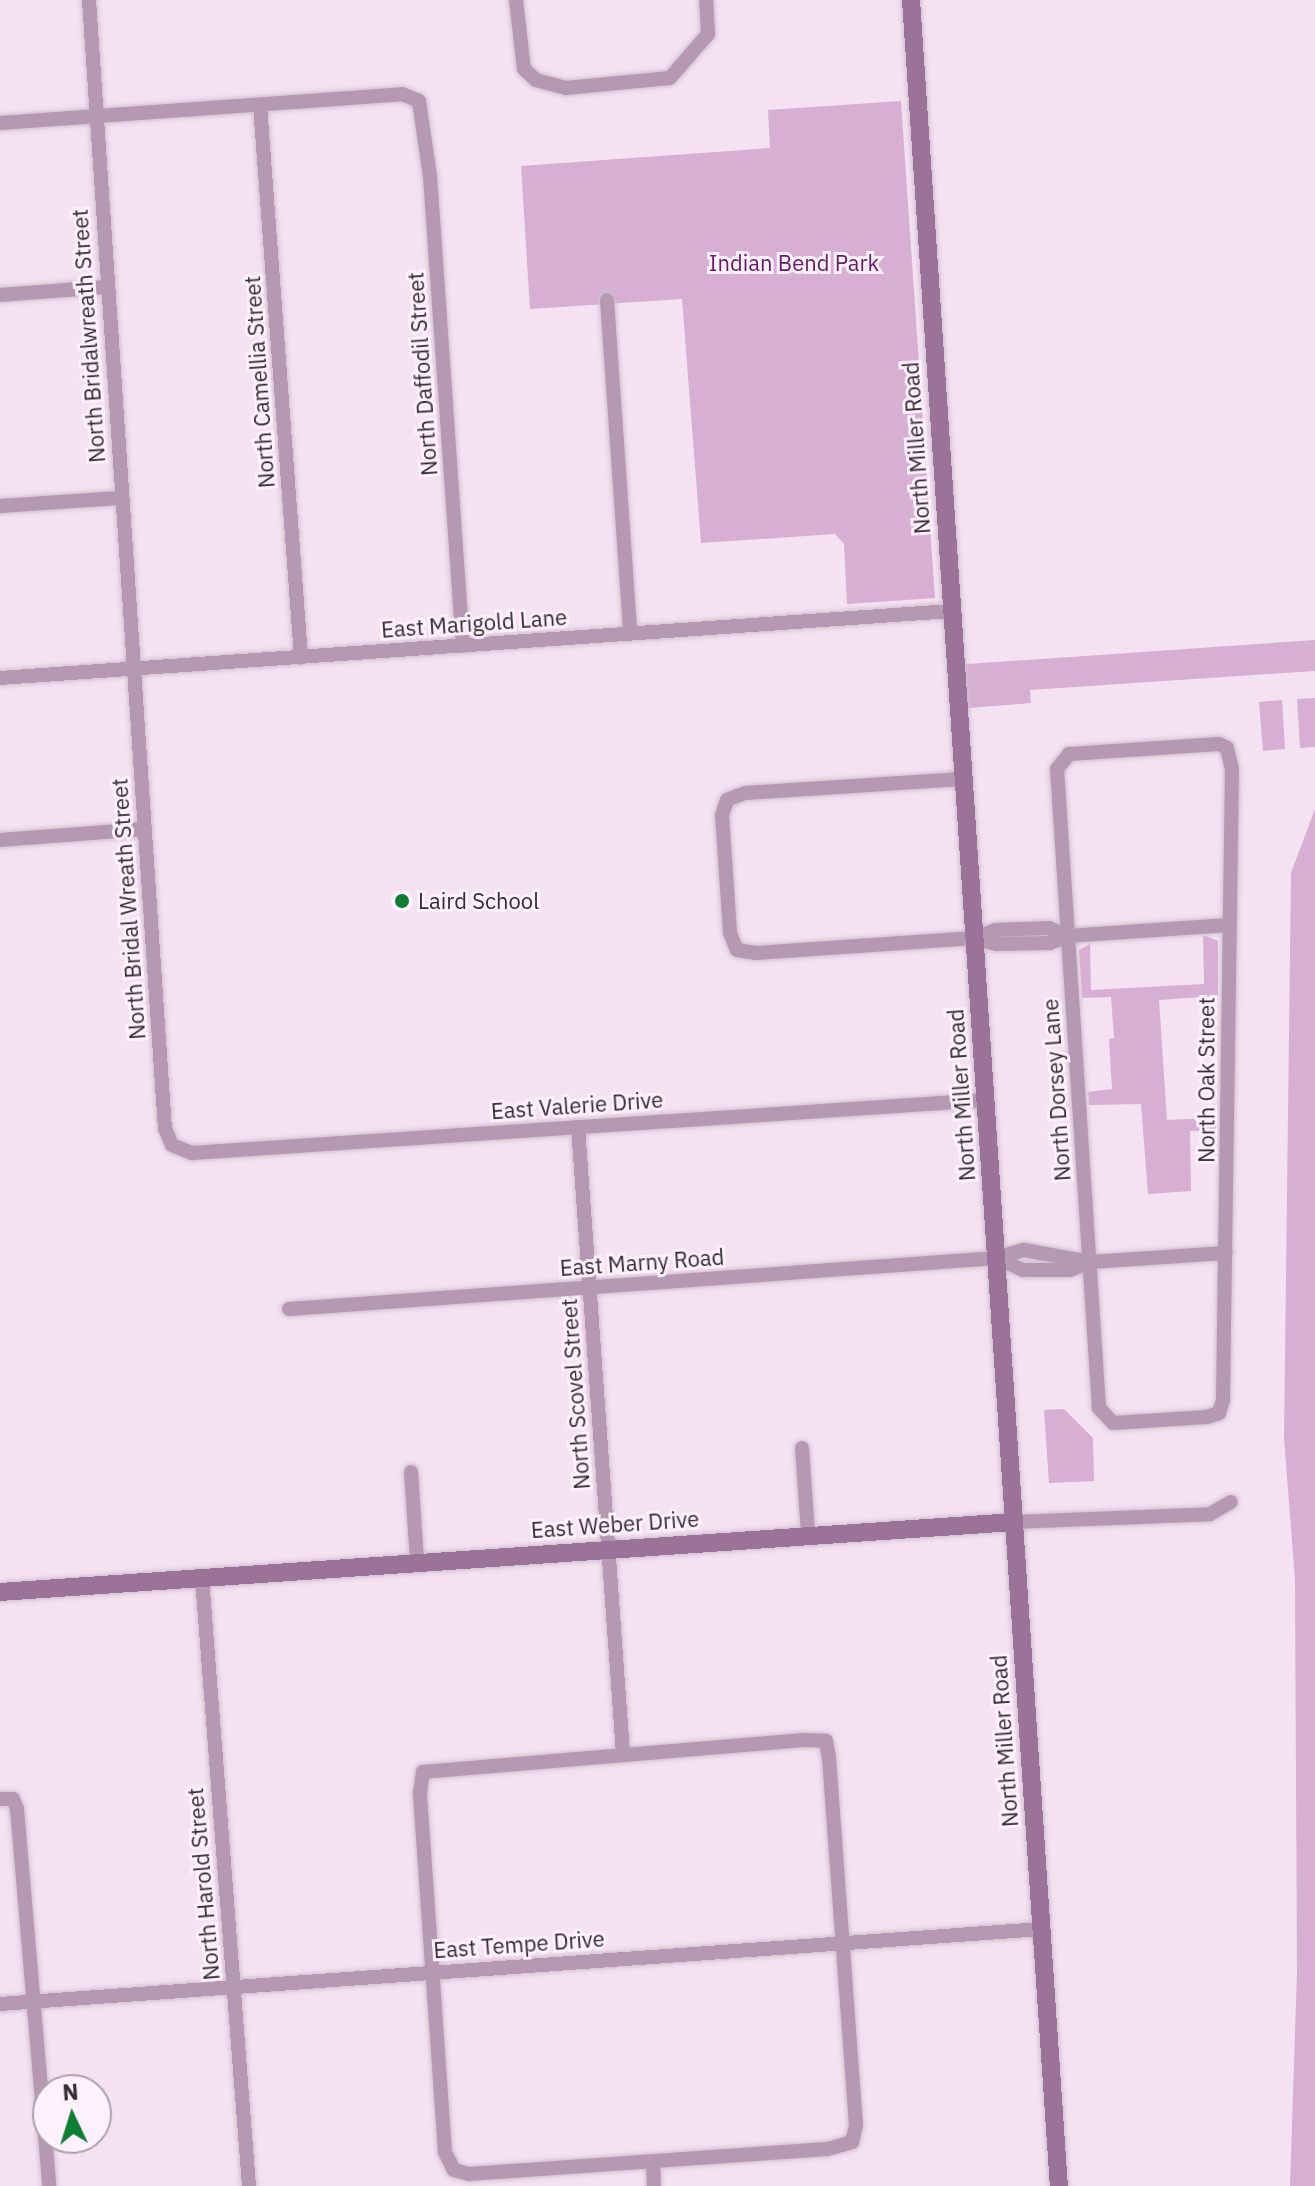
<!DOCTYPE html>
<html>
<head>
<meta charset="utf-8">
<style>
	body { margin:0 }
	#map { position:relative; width:1315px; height:2186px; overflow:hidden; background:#f4e1f2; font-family:"IBM Plex Sans",sans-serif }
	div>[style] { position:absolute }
	.green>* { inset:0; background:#d6afd3 }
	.roads { filter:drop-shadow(0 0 2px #d1c0cf) drop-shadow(0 0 2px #d1c0cf) }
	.street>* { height:14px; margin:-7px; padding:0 7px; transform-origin:7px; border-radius:7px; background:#b599b3 }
	.secondary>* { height:18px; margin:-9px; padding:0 9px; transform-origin:9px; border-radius:9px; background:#9b7298 }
	.dots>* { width:22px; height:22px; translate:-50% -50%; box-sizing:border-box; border:4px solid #fff0fd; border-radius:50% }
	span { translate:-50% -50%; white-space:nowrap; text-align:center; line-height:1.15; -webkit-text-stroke:6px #fff0fd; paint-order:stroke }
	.park-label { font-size:22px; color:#641b64 }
	.street-label { font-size:22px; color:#322b31 }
	.poi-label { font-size:22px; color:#322b31 }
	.left { translate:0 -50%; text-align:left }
	.north { position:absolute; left:32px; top:2074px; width:80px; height:80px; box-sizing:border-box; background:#fff0fd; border:2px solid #ada1ab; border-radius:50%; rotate:356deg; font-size:22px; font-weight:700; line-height:32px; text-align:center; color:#322b31 }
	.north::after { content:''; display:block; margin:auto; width:28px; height:36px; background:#0d7e34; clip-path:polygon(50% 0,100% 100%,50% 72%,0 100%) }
</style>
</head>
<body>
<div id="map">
	<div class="green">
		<div style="clip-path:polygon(901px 101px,935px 598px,847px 604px,844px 544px,835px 534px,701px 543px,682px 299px,530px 309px,521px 166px,770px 148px,768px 110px)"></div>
		<div style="clip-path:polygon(1315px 640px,1315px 671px,1030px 690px,1031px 703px,957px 709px,954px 665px)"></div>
		<div style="clip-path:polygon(1315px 698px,1315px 747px,1300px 748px,1297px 699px)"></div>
		<div style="clip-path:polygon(1282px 700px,1285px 749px,1263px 751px,1259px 702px)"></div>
		<div style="clip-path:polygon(1315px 809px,1315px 2186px,1290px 2186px,1297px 1972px,1295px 1580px,1284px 1438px,1291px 873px)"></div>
		<div style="clip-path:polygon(1203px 935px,1218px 941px,1218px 996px,1159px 1000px,1167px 1120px,1208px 1118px,1208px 1108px,1216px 1108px,1216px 1130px,1190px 1131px,1191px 1191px,1148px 1194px,1141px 1104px,1089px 1105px,1088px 1092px,1112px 1089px,1109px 1039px,1114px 1038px,1111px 997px,1082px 998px,1079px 950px,1090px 944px,1091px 990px,1204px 984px)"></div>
		<div style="clip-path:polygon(1064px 1409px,1093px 1438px,1094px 1481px,1049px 1483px,1044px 1410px)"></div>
	</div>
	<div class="roads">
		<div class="street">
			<div style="left:89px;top:0;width:1131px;rotate:86.15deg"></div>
			<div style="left:165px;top:1128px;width:18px;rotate:68deg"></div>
			<div style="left:172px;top:1145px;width:22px;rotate:22deg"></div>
			<div style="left:192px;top:1153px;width:796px;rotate:-3.82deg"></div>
			<div style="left:516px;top:0;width:69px;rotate:83.4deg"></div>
			<div style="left:524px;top:69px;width:16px;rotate:43deg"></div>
			<div style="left:536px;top:80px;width:31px;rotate:15deg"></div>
			<div style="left:566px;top:88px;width:104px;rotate:-5.5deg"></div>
			<div style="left:670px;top:78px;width:58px;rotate:-49.2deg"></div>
			<div style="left:708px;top:34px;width:34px;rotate:-93deg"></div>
			<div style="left:260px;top:105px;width:554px;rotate:85.75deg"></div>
			<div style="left:0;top:123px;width:403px;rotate:-4.1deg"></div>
			<div style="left:402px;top:94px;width:18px;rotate:22deg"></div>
			<div style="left:419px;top:101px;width:76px;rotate:81.7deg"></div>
			<div style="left:430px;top:176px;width:471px;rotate:86deg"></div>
			<div style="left:0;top:295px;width:106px;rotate:-4.3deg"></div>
			<div style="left:607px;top:300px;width:334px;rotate:86deg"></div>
			<div style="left:0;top:506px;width:120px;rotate:-3.8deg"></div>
			<div style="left:0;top:678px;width:952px;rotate:-4.03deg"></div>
			<div style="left:1219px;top:744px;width:9px;rotate:27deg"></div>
			<div style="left:1227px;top:748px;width:22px;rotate:77deg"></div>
			<div style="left:1232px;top:769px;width:631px;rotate:90.82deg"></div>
			<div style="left:1223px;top:1400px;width:14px;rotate:107deg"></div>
			<div style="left:1219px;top:1413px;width:13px;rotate:162deg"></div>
			<div style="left:1207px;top:1417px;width:94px;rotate:176.3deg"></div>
			<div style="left:1113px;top:1423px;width:21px;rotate:-133deg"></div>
			<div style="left:1099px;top:1408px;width:640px;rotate:-93.76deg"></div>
			<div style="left:1057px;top:769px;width:19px;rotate:-51deg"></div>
			<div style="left:1069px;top:754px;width:150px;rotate:-3.8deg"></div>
			<div style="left:962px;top:779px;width:217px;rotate:176.3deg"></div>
			<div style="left:745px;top:793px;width:19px;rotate:159deg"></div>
			<div style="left:727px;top:800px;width:16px;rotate:108deg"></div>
			<div style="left:722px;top:815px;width:118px;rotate:86.1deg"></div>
			<div style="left:730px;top:933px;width:18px;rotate:68deg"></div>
			<div style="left:737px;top:950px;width:19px;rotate:9deg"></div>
			<div style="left:756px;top:953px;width:219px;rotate:-3.9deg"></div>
			<div style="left:974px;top:938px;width:23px;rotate:-20deg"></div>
			<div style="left:996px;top:930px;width:53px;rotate:-2.2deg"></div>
			<div style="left:1049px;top:928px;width:20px;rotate:24deg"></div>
			<div style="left:0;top:840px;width:145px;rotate:-4.3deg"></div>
			<div style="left:974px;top:938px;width:24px;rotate:15deg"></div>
			<div style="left:997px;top:944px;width:53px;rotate:-1.1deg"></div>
			<div style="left:1050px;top:943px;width:18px;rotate:-22deg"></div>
			<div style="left:1067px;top:936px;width:162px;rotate:-3.9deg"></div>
			<div style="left:578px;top:1127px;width:628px;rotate:85.89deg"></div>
			<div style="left:997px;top:1258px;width:29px;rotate:25deg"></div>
			<div style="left:1023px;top:1270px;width:47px"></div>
			<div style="left:1070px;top:1270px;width:22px;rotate:-22deg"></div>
			<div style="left:1090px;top:1262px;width:136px;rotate:-3.8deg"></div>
			<div style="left:289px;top:1309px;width:710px;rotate:-4.12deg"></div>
			<div style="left:997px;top:1258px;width:28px;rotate:-17deg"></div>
			<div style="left:1024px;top:1250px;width:67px;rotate:10.3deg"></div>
			<div style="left:802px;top:1448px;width:86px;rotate:86deg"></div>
			<div style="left:411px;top:1472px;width:88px;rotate:86.1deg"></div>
			<div style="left:1014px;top:1522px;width:196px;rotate:-2.3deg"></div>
			<div style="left:1210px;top:1514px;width:24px;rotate:-30deg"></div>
			<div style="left:202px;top:1578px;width:610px;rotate:85.58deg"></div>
			<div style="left:803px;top:1740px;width:23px;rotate:2deg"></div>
			<div style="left:826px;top:1741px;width:17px;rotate:80deg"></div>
			<div style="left:829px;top:1758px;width:368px;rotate:85.8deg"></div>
			<div style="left:856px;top:2125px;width:17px;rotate:103deg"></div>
			<div style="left:852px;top:2142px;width:26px;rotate:164deg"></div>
			<div style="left:827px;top:2149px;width:359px;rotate:176deg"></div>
			<div style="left:469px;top:2174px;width:16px;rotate:-165deg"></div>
			<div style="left:454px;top:2170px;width:20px;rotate:-117deg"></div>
			<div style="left:445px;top:2152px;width:360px;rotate:-94deg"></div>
			<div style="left:420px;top:1793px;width:21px;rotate:-82deg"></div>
			<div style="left:423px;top:1772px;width:381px;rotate:-4.8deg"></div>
			<div style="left:0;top:1799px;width:13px"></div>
			<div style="left:13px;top:1799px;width:11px;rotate:68deg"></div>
			<div style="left:17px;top:1809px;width:378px;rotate:85.1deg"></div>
			<div style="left:0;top:2004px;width:1043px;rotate:-4.12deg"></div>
			<div style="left:653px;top:2161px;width:25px;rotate:88deg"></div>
		</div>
		<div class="secondary">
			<div style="left:911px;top:0;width:2191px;rotate:86.13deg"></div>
			<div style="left:0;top:1592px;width:1016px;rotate:-3.95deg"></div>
		</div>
	</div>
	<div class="dots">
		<div style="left:402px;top:901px;background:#0d7e34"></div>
	</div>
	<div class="park-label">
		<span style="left:794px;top:263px">Indian Bend Park</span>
	</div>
	<div class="street-label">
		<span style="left:88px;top:336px;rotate:-94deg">North Bridalwreath Street</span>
		<span style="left:422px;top:374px;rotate:-94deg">North Daffodil Street</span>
		<span style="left:259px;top:382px;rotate:-94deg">North Camellia Street</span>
		<span style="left:916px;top:448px;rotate:-94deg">North Miller Road</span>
		<span style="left:474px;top:623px;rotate:-4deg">East Marigold Lane</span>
		<span style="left:128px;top:909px;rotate:-94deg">North Bridal Wreath Street</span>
		<span style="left:1206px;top:1080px;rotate:-90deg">North Oak Street</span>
		<span style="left:1056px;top:1090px;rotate:-94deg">North Dorsey Lane</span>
		<span style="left:961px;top:1095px;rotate:-94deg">North Miller Road</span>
		<span style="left:577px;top:1105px;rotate:-4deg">East Valerie Drive</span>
		<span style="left:642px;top:1262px;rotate:-4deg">East Marny Road</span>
		<span style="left:575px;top:1394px;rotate:-94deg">North Scovel Street</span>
		<span style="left:615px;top:1524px;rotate:-4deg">East Weber Drive</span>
		<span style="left:1004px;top:1741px;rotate:-94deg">North Miller Road</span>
		<span style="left:203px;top:1884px;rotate:-95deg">North Harold Street</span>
		<span style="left:519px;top:1944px;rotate:-4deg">East Tempe Drive</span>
	</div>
	<div class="poi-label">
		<span class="left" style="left:418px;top:901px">Laird School</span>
	</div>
	<div class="north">N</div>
</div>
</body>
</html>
